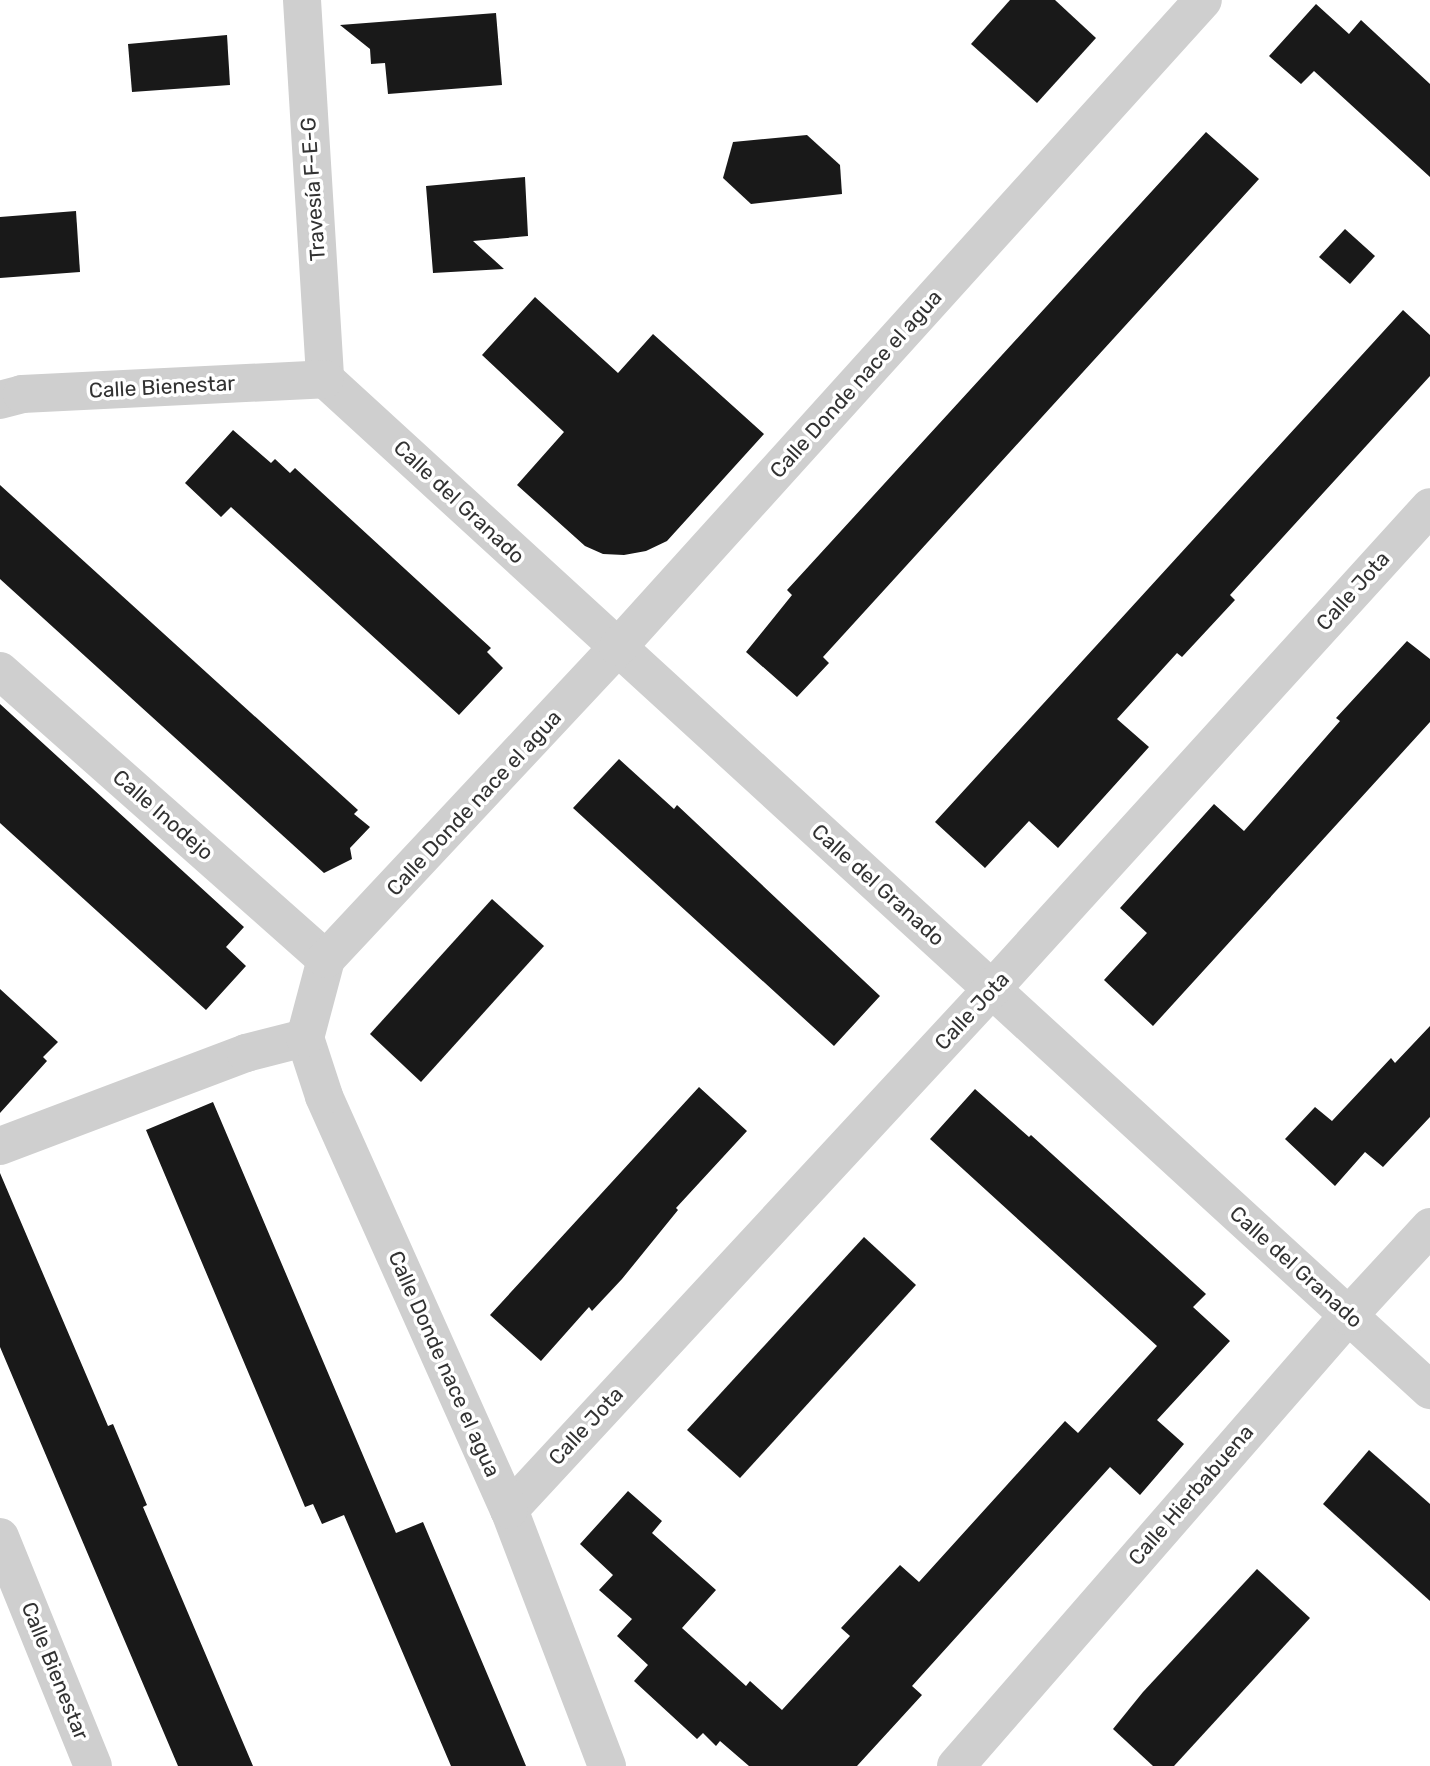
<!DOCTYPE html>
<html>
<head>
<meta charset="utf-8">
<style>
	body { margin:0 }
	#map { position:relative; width:1430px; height:1766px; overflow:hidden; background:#fff; font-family:Rubik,sans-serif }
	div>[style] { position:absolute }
	.building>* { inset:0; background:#191919 }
	.minor>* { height:38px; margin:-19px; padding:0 19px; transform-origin:19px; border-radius:19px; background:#cfcfcf }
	span { translate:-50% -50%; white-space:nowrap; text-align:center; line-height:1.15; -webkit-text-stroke:7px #fff; paint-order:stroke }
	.street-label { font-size:21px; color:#323232 }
</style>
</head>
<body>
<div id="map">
	<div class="building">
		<div style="clip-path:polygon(1010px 0,1055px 0,1096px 38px,1037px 103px,971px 44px)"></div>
		<div style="clip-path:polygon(1316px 4px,1349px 34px,1361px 20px,1430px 84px,1430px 177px,1314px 71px,1301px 84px,1269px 56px)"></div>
		<div style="clip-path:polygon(496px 13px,502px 85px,388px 94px,385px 63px,371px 64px,370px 49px,340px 25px)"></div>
		<div style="clip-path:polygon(227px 35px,230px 85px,132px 92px,128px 44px)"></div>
		<div style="clip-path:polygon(1206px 132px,1259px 179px,823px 657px,829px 663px,797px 697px,746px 652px,792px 595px,787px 590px)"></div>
		<div style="clip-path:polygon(807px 135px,840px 165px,842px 194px,751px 204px,723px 178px,733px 142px)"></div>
		<div style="clip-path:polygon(525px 177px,528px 236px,473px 241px,504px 269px,433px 273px,426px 186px)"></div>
		<div style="clip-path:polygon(76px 211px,80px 272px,0 278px,0 217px)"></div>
		<div style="clip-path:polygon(1345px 229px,1375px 256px,1350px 284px,1319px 257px)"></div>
		<div style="clip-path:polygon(535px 297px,618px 373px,653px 334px,764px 434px,667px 541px,646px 551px,624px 555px,603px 554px,585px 546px,517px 485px,564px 432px,482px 355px)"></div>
		<div style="clip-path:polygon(1403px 310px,1430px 335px,1430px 376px,1230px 595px,1235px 600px,1182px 657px,1177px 653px,1117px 719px,1149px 747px,1058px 848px,1029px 821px,985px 868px,935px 822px)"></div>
		<div style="clip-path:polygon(233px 430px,271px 463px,275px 459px,290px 473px,295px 468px,491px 648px,487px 652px,503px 668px,459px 715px,231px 507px,221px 517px,185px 483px)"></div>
		<div style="clip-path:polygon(0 485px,358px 810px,354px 814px,370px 827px,350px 848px,352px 859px,324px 873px,0 579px)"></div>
		<div style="clip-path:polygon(1407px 641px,1430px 659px,1430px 722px,1153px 1026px,1104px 980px,1147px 933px,1120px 908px,1214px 804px,1244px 831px,1340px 721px,1336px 718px)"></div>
		<div style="clip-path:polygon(0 704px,244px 927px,226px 947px,246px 966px,206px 1010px,0 823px)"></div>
		<div style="clip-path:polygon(619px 759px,674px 809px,677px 805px,880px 996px,834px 1046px,573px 808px)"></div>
		<div style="clip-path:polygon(492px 899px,544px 946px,421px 1082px,370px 1034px)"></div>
		<div style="clip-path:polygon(0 989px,58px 1042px,43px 1057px,47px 1061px,0 1113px)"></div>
		<div style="clip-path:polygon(1430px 1026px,1430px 1117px,1383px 1167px,1365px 1152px,1335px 1186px,1285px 1139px,1315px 1107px,1332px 1121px,1391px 1058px,1395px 1063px)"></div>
		<div style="clip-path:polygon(699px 1087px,747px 1131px,676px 1208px,678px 1210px,622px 1279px,592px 1311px,589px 1307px,541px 1361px,490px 1315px)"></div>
		<div style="clip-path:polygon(975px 1089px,1029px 1137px,1031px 1135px,1206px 1294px,1193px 1307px,1230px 1341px,1157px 1420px,1184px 1444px,1140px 1495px,1110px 1467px,912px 1686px,922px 1695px,857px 1766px,749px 1766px,720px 1741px,716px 1746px,703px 1733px,697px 1739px,634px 1681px,648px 1665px,617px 1636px,632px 1619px,599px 1590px,613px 1575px,580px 1544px,628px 1491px,662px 1521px,652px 1533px,716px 1590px,682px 1628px,746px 1686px,750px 1681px,782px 1710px,850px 1636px,841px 1628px,900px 1565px,919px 1582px,1065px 1421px,1078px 1433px,1157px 1346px,930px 1139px)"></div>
		<div style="clip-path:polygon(213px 1102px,396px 1533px,423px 1522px,526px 1766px,451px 1766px,344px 1515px,322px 1524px,313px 1504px,305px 1507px,146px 1130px)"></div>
		<div style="clip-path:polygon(0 1173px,108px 1426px,113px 1424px,147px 1505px,143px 1507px,253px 1766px,178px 1766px,115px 1618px,0 1347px)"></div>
		<div style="clip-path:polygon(864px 1237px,916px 1285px,740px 1478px,687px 1430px)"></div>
		<div style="clip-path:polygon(1369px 1450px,1430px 1504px,1430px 1601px,1323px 1504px)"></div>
		<div style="clip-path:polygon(1257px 1569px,1310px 1618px,1174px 1766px,1153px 1766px,1113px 1729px,1143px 1692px)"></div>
	</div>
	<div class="minor">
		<div style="left:302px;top:0;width:380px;rotate:86.5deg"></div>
		<div style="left:325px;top:379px;width:1498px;rotate:42.46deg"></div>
		<div style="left:0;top:400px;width:23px;rotate:-15deg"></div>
		<div style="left:22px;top:394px;width:303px;rotate:-2.8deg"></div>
		<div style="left:0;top:671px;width:435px;rotate:41.5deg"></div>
		<div style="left:0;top:1146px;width:263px;rotate:-20.7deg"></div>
		<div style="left:246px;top:1053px;width:61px;rotate:-14.3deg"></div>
		<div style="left:509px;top:1510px;width:710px;rotate:-47.17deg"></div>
		<div style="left:992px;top:989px;width:651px;rotate:-47.74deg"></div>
		<div style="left:0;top:1537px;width:247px;rotate:67.9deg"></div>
		<div style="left:607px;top:1766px;width:274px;rotate:-110.9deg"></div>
		<div style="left:509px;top:1510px;width:453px;rotate:-114.1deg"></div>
		<div style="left:324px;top:1096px;width:61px;rotate:-108.1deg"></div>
		<div style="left:305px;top:1038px;width:82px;rotate:-75.1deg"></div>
		<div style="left:326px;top:959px;width:427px;rotate:-46.9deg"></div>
		<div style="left:618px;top:647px;width:872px;rotate:-47.88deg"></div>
		<div style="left:956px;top:1766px;width:597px;rotate:-48.94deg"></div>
		<div style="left:1348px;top:1316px;width:121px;rotate:-47.3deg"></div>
	</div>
	<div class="street-label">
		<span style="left:313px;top:189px;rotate:-94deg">Travesía F-E-G</span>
		<span style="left:856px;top:384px;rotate:-48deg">Calle Donde nace el agua</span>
		<span style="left:162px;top:387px;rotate:-3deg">Calle Bienestar</span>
		<span style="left:459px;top:502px;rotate:43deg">Calle del Granado</span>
		<span style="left:1353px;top:591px;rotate:-48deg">Calle Jota</span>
		<span style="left:474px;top:803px;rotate:-47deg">Calle Donde nace el agua</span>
		<span style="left:163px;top:815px;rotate:41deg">Calle Inodejo</span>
		<span style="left:878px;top:885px;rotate:42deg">Calle del Granado</span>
		<span style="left:972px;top:1011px;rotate:-47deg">Calle Jota</span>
		<span style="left:1296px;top:1267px;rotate:42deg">Calle del Granado</span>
		<span style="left:444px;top:1364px;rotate:66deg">Calle Donde nace el agua</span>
		<span style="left:586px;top:1426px;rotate:-47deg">Calle Jota</span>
		<span style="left:1191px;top:1495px;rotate:-49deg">Calle Hierbabuena</span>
		<span style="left:55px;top:1671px;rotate:68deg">Calle Bienestar</span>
	</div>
</div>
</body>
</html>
